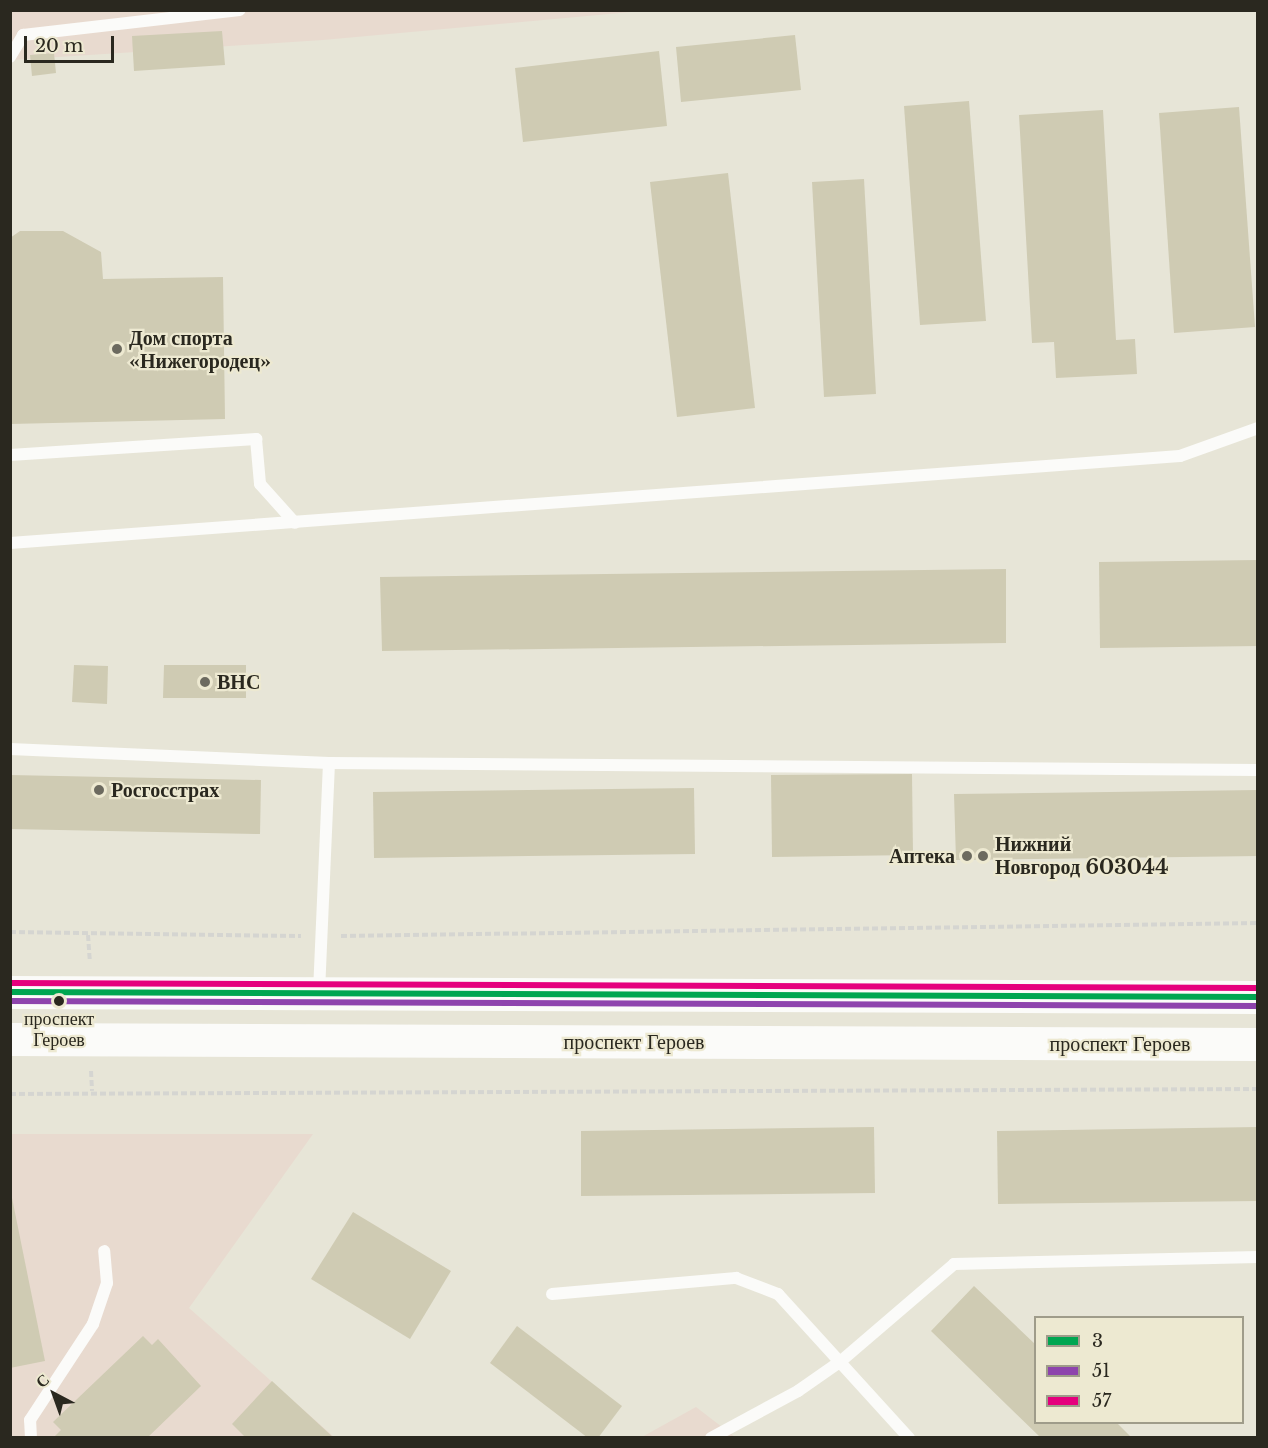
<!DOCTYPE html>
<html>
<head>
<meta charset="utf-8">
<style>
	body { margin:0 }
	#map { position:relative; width:1268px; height:1448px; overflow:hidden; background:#e7e5d7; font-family:"Libre Baskerville",serif }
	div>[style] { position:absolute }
	.industrial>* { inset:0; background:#e8dacf }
	.building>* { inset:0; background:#cfcbb3 }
	.path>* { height:4px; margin-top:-2px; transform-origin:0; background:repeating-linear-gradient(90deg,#d5d5d1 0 6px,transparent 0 9px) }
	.service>* { height:12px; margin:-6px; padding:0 6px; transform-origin:6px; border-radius:6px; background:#fbfbf9 }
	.secondary>* { height:33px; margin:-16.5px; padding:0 16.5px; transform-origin:16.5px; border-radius:16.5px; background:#fbfbf9 }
	.bus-1>* { height:6px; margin:-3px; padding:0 3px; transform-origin:3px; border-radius:3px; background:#00a651 }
	.bus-2>* { height:6px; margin:-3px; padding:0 3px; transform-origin:3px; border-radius:3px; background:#8e44ad }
	.bus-3>* { height:6px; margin:-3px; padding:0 3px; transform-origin:3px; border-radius:3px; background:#e5007d }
	.dots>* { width:16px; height:16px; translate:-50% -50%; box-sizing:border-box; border:3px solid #ede9d1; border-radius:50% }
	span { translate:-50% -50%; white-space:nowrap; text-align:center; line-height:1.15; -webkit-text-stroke:4.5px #ede9d1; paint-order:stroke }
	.bus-label { font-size:18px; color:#2a281f }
	.poi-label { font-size:20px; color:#2a281f; font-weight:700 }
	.left { translate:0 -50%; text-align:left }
	.right { translate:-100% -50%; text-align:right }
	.street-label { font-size:20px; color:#2a281f }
	.frame { position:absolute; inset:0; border:12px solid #2a281f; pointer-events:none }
	.legend { position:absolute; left:1034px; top:1316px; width:210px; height:108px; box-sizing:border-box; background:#ede9d1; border:2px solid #9f9c8a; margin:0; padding:8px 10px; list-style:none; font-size:18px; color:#2a281f }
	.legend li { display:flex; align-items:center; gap:12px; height:30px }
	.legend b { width:30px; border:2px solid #9f9c8a }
	.north { position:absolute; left:24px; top:1364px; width:60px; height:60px; -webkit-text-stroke:4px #ede9d1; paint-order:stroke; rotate:319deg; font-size:16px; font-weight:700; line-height:24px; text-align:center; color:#2a281f }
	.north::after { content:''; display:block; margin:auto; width:21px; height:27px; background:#2a281f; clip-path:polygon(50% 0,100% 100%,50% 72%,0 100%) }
	.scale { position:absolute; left:24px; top:36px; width:90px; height:27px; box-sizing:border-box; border:3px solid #2a281f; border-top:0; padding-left:8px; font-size:18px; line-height:21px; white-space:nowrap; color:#2a281f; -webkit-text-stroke:4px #ede9d1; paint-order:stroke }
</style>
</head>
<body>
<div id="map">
	<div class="industrial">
		<div style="clip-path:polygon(11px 11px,642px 11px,323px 40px,11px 60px)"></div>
		<div style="clip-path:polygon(10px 1134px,313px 1134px,189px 1308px,334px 1437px,11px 1437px)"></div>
		<div style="clip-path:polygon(696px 1407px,735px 1437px,640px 1438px)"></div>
	</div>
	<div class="building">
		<div style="clip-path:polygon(222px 31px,225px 65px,134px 71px,132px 36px)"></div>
		<div style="clip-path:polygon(795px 35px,801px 90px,681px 102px,676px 47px)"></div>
		<div style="clip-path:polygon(659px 51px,667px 126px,523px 142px,515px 68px)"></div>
		<div style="clip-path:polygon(54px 53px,56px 73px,32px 76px,30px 55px)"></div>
		<div style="clip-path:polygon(969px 101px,986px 321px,920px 325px,904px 106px)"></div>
		<div style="clip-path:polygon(1239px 107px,1255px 327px,1174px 333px,1159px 113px)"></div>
		<div style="clip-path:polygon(1103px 110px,1116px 340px,1135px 339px,1137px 374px,1056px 378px,1054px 342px,1032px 343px,1019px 115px)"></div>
		<div style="clip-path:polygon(728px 173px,755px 408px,677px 417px,650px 182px)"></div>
		<div style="clip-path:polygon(864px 179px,876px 394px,824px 397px,812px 182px)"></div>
		<div style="clip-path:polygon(20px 231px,63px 231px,101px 252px,103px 279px,223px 277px,225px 419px,10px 424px,10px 238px)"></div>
		<div style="clip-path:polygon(1258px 560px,1258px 646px,1100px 648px,1099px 562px)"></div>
		<div style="clip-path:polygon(1006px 569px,1006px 643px,382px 651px,380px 577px)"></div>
		<div style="clip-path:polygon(74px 665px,108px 666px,107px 704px,72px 702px)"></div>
		<div style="clip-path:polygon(164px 665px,246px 665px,246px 698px,163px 698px)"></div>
		<div style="clip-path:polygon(912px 774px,913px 855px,772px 857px,771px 775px)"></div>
		<div style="clip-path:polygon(10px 775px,261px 780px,260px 834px,10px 829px)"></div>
		<div style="clip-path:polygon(694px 788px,695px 854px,374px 858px,373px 792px)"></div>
		<div style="clip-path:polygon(1258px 790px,1258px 856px,956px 860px,954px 794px)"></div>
		<div style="clip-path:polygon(874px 1127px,875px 1193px,581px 1196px,581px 1131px)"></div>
		<div style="clip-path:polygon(1258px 1127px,1258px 1201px,998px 1204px,997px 1131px)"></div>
		<div style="clip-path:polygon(10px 1188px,45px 1361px,10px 1368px)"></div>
		<div style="clip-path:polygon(353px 1212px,451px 1271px,410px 1339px,311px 1279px)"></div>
		<div style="clip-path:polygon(974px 1286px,1036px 1345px,1036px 1422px,1116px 1422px,1132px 1438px,1041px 1438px,931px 1331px)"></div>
		<div style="clip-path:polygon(517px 1326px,622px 1406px,598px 1438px,588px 1438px,490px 1363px)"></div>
		<div style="clip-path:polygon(143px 1336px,152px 1345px,158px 1339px,201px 1386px,147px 1438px,53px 1438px,61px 1430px,53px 1422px)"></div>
		<div style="clip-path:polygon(272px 1381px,334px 1438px,246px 1438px,232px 1424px)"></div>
	</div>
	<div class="path">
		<div style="left:10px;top:932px;width:291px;rotate:0.8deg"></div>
		<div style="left:88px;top:935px;width:26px;rotate:86deg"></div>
		<div style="left:341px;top:936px;width:917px;rotate:-0.81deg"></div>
		<div style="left:91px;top:1071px;width:20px;rotate:87deg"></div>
		<div style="left:10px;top:1094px;width:1248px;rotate:-0.23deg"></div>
	</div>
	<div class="service">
		<div style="left:10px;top:57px;width:26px;rotate:-59deg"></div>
		<div style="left:23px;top:35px;width:218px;rotate:-6.6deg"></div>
		<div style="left:10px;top:455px;width:247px;rotate:-3.7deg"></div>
		<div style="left:256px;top:439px;width:45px;rotate:84.9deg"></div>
		<div style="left:260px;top:484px;width:52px;rotate:48.1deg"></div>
		<div style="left:10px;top:543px;width:1173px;rotate:-4.25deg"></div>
		<div style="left:1180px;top:456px;width:83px;rotate:-19.7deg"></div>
		<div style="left:10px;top:749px;width:319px;rotate:2.5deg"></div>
		<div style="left:329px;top:763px;width:929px;rotate:0.43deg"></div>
		<div style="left:319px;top:992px;width:229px;rotate:-87.5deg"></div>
		<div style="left:552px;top:1294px;width:185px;rotate:-5deg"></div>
		<div style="left:736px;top:1278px;width:45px;rotate:20.9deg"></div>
		<div style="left:778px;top:1294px;width:195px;rotate:47.7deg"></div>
		<div style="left:31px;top:1438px;width:18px;rotate:-93deg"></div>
		<div style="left:30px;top:1420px;width:115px;rotate:-56.7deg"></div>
		<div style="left:93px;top:1324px;width:43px;rotate:-71.1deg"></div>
		<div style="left:107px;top:1283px;width:32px;rotate:-95deg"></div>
		<div style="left:711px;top:1438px;width:99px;rotate:-28.4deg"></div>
		<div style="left:798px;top:1391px;width:52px;rotate:-34.9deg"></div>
		<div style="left:841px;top:1361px;width:149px;rotate:-40.6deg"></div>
		<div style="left:954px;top:1264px;width:304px;rotate:-1.3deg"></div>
	</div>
	<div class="secondary">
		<div style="left:10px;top:992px;width:1248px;rotate:0.23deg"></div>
		<div style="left:10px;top:1039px;width:1248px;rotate:0.23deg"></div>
	</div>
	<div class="bus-1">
		<div style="left:10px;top:992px;width:1248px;rotate:0.23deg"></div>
	</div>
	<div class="bus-2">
		<div style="left:10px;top:1001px;width:1248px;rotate:0.23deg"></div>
	</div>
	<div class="bus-3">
		<div style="left:10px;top:983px;width:1248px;rotate:0.23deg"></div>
	</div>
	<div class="dots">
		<div style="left:117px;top:349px;background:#6c6a5f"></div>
		<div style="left:205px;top:682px;background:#6c6a5f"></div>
		<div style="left:99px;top:790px;background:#6c6a5f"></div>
		<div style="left:967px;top:856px;background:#6c6a5f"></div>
		<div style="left:983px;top:856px;background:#6c6a5f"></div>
		<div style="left:59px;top:1001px;background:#2a281f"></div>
	</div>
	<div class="bus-label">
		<span style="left:59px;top:1030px">проспект<br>Героев</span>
	</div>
	<div class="poi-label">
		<span class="left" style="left:129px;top:350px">Дом спорта<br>«Нижегородец»</span>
		<span class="left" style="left:217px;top:682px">ВНС</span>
		<span class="left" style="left:111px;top:790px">Росгосстрах</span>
		<span class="left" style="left:995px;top:856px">Нижний<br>Новгород 603044</span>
		<span class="right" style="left:955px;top:856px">Аптека</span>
	</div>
	<div class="street-label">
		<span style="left:634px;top:1042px">проспект Героев</span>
		<span style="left:1120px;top:1044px">проспект Героев</span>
	</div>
	<div class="frame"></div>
	<ul class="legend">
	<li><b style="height:8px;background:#00a651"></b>3</li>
	<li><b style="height:8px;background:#8e44ad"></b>51</li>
	<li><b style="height:8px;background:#e5007d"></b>57</li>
	</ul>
	<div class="north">С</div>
	<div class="scale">20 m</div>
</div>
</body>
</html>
